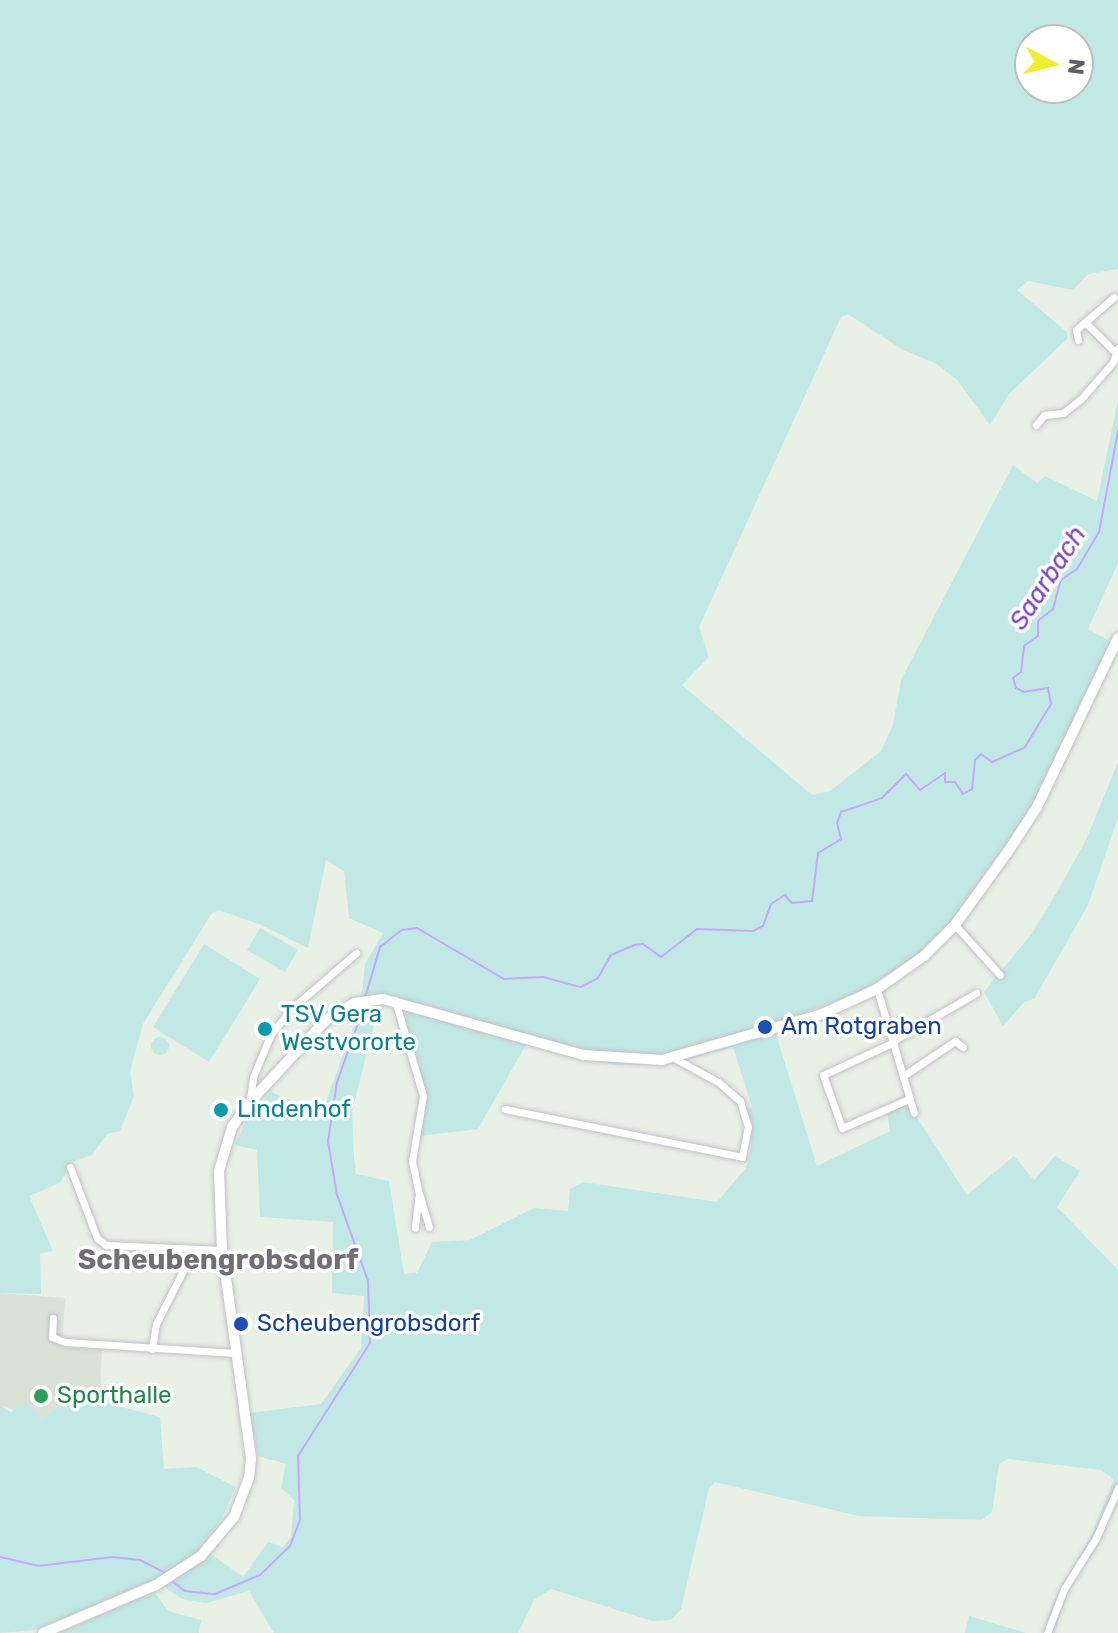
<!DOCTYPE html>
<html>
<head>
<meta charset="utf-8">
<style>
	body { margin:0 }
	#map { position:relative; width:1118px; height:1633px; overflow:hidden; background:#e9f0e6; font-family:Rubik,sans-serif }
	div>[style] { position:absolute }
	.education>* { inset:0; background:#dae2d7 }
	.green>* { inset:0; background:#c2e8e5 }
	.round { border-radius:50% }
	.stream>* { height:2px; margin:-1px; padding:0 1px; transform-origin:1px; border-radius:1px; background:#c6a7ff }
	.roads { filter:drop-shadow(0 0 2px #c4bfc7) drop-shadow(0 0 2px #c4bfc7) }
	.street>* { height:7px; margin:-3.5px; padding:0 3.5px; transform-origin:3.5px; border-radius:3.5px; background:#fff }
	.secondary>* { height:10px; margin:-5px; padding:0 5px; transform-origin:5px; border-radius:5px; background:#fff }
	.dots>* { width:22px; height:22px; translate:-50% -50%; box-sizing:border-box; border:4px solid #fff; border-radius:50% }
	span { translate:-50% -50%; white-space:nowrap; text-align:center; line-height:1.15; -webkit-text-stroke:7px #fff; paint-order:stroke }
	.culture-label { font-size:24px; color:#0d838f }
	.left { translate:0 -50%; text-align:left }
	.transit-label { font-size:24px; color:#164399 }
	.leisure-label { font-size:24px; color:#27864d }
	.water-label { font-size:26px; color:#7d45c7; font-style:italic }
	.quarter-label { font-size:28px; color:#726e78; font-weight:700 }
	.north { position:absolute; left:1014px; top:24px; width:80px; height:80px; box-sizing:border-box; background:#fff; border:2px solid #c0bec2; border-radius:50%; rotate:97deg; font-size:22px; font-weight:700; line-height:32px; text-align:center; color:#625d66 }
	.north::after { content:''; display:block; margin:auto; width:28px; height:36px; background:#eeed2e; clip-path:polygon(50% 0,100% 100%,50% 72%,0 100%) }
</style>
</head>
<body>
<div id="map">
	<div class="education">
		<div style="clip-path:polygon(0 1293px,65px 1298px,62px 1347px,102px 1350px,100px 1399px,69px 1399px,42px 1420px,0 1405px)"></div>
	</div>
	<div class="green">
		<div style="clip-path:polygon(evenodd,0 0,1118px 0,1118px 269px,1088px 274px,1073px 290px,1028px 281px,1017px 290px,1067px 332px,1067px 339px,1009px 394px,990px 425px,957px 380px,935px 363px,903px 350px,848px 314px,841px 317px,699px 627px,709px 657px,682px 685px,812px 795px,830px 791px,881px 751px,893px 725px,901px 680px,1013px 465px,1037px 483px,1045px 476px,1097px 501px,1118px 400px,1118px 563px,1088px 629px,1111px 642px,1033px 805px,953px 920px,922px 952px,862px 991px,773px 1025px,817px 1166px,890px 1131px,887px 1112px,907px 1102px,967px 1195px,1014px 1156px,1034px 1180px,1055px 1156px,1080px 1171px,1057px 1207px,1118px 1270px,1118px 1501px,1068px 1591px,1055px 1633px,1044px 1633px,1051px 1607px,1092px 1534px,1114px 1480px,1101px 1470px,1008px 1459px,999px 1464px,992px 1512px,982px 1520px,859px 1516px,715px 1482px,709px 1488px,681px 1609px,671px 1620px,652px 1621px,551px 1589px,534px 1600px,518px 1633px,274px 1633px,249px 1591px,206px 1603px,182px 1599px,154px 1580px,35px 1630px,0 1633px,0 1405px,10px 1412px,28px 1404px,42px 1420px,68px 1399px,114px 1398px,114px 1405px,160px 1417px,164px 1469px,196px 1467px,236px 1487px,217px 1529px,200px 1546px,243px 1577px,268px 1542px,283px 1547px,291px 1537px,294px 1500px,281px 1488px,286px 1464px,258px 1456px,250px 1413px,321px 1404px,361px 1348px,364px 1296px,332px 1293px,333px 1222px,260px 1217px,257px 1150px,235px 1145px,246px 1121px,271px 1092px,322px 1113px,360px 1008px,365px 964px,383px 933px,349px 918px,344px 871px,326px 860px,308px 948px,261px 925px,219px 910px,212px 913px,143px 1024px,130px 1072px,134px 1096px,120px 1131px,107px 1134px,92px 1155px,72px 1162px,60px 1183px,29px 1196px,53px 1251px,40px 1254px,41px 1294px,0 1293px,0 0,1030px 40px,1078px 40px,1078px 88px,1030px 88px,1030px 40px,0 0,379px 1005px,400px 1008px,427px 1097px,420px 1136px,478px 1129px,527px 1043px,614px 1065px,672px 1064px,733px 1047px,752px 1107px,747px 1109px,751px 1145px,746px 1168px,717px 1202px,583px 1182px,570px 1189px,568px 1211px,534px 1208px,470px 1240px,432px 1242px,417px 1273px,404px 1274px,389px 1181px,356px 1174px,354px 1157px,352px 1112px,379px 1005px)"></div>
		<div style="clip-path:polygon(1118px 762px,1118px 818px,1088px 905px,1034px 999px,1024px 1002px,1003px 1026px,984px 992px,1032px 933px,1057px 892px,1086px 840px)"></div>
		<div style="clip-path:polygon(260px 928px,298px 950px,285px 972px,247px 950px)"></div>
		<div style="clip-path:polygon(204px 944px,260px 979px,209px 1062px,153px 1027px)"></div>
		<div class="round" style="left:151px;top:1037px;width:18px;height:18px"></div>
		<div style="clip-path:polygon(154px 1591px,168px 1611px,201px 1620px,199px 1633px,59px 1633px)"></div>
		<div style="clip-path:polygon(969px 1616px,1026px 1633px,965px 1633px)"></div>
	</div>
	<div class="stream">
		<div style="left:365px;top:998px;width:53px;rotate:-73.6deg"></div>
		<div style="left:380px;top:947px;width:28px;rotate:-38deg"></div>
		<div style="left:402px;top:930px;width:15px;rotate:-8deg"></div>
		<div style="left:417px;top:928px;width:101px;rotate:30.4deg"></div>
		<div style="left:504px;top:979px;width:39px;rotate:-3deg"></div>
		<div style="left:543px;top:977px;width:39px;rotate:15deg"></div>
		<div style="left:581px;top:987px;width:19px;rotate:-28deg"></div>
		<div style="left:598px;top:978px;width:26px;rotate:-61deg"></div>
		<div style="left:611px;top:955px;width:25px;rotate:-23deg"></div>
		<div style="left:634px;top:945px;width:9px;rotate:-6deg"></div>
		<div style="left:643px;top:944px;width:22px;rotate:36deg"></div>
		<div style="left:661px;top:957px;width:46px;rotate:-37.9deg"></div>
		<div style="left:697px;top:929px;width:56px;rotate:2deg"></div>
		<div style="left:753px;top:931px;width:11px;rotate:-27deg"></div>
		<div style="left:763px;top:926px;width:23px;rotate:-70deg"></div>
		<div style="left:771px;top:904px;width:17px;rotate:-33deg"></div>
		<div style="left:785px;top:895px;width:11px;rotate:49deg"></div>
		<div style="left:792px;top:903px;width:20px;rotate:-6deg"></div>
		<div style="left:812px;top:901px;width:48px;rotate:-82.9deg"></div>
		<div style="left:818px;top:853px;width:27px;rotate:-31deg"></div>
		<div style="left:841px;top:839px;width:16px;rotate:-104deg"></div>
		<div style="left:837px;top:823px;width:12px;rotate:-70deg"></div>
		<div style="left:841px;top:812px;width:43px;rotate:-18.9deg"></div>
		<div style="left:882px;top:798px;width:34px;rotate:-45deg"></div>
		<div style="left:906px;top:774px;width:21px;rotate:49deg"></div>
		<div style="left:920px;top:790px;width:30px;rotate:-34deg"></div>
		<div style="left:945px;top:773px;width:9px;rotate:90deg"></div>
		<div style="left:945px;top:782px;width:10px"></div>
		<div style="left:955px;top:782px;width:14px;rotate:56deg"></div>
		<div style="left:963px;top:794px;width:10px;rotate:-29deg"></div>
		<div style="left:972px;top:789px;width:29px;rotate:-84deg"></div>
		<div style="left:975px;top:760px;width:8px;rotate:-45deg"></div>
		<div style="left:981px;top:754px;width:14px;rotate:36deg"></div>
		<div style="left:992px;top:762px;width:36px;rotate:-24deg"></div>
		<div style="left:1025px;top:747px;width:50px;rotate:-58.8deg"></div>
		<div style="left:1051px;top:704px;width:16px;rotate:-101deg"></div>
		<div style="left:1048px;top:688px;width:24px;rotate:171deg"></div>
		<div style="left:1024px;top:692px;width:9px;rotate:-153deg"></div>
		<div style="left:1016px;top:688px;width:10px;rotate:-107deg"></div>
		<div style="left:1013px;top:678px;width:10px;rotate:-37deg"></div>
		<div style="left:1021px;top:672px;width:26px;rotate:-83deg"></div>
		<div style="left:1024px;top:646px;width:17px;rotate:-36deg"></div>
		<div style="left:1038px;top:636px;width:15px;rotate:-90deg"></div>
		<div style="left:1038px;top:621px;width:19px;rotate:-39deg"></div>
		<div style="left:1053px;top:609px;width:30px;rotate:-75deg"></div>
		<div style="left:1061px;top:580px;width:19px;rotate:-35deg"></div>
		<div style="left:1077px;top:569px;width:43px;rotate:-59.3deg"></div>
		<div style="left:1099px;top:532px;width:103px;rotate:-79.3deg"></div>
		<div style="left:0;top:1557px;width:39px;rotate:13deg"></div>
		<div style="left:38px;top:1566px;width:75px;rotate:-6.9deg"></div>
		<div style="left:112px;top:1557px;width:28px;rotate:6deg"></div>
		<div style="left:140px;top:1560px;width:28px;rotate:27deg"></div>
		<div style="left:172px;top:1581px;width:16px;rotate:38deg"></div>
		<div style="left:185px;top:1591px;width:30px;rotate:6deg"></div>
		<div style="left:215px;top:1594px;width:49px;rotate:-22.9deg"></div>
		<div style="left:260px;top:1575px;width:42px;rotate:-44deg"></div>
		<div style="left:290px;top:1546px;width:28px;rotate:-69deg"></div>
		<div style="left:300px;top:1520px;width:64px;rotate:-91.8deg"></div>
		<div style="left:298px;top:1456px;width:134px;rotate:-57.5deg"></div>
		<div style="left:370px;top:1343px;width:62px;rotate:-91.8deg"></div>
		<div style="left:368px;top:1281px;width:91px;rotate:-109.8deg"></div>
		<div style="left:337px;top:1195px;width:55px;rotate:-99.5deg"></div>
		<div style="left:328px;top:1141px;width:60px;rotate:-81.3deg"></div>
		<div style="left:337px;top:1082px;width:83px;rotate:-70.3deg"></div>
	</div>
	<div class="roads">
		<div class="street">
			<div style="left:1086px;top:323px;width:41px;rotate:45deg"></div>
			<div style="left:1078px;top:340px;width:10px;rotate:-101deg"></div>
			<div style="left:1076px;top:330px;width:50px;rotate:-41deg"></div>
			<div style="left:1036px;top:425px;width:13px;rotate:-51deg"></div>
			<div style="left:1044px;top:415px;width:19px;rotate:-6deg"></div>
			<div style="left:1063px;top:413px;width:23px;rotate:-38deg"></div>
			<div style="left:1081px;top:399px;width:49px;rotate:-49.1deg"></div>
			<div style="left:1113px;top:362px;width:15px;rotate:-70deg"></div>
			<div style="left:955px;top:925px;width:67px;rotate:48deg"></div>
			<div style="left:877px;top:989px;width:129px;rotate:73.4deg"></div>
			<div style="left:395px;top:1000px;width:100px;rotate:73.7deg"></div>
			<div style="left:423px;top:1096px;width:66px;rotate:99.6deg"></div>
			<div style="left:412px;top:1161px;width:34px;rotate:78deg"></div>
			<div style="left:419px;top:1194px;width:34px;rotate:97deg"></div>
			<div style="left:893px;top:1041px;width:96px;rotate:-30deg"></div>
			<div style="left:894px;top:1042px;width:78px;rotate:155.1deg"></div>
			<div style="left:823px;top:1075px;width:56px;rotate:70.3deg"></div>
			<div style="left:842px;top:1128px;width:73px;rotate:-23.4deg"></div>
			<div style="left:903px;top:1076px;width:63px;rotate:-33.9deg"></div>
			<div style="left:955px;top:1041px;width:10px;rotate:37deg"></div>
			<div style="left:250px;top:1099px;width:22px;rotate:-82deg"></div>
			<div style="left:253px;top:1077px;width:47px;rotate:-67.3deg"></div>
			<div style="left:271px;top:1034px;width:32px;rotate:-51deg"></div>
			<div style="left:291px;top:1009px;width:86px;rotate:-40.7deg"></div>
			<div style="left:505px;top:1109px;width:242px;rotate:11.4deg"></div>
			<div style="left:742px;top:1157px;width:31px;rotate:-79deg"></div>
			<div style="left:748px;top:1127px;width:27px;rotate:-107deg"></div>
			<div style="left:740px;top:1101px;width:29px;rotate:-139deg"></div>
			<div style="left:718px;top:1082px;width:48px;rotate:-151.3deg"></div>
			<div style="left:70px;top:1167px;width:76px;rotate:69.2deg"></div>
			<div style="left:97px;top:1238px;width:11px;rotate:38deg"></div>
			<div style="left:106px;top:1245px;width:116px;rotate:2.5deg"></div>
			<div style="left:420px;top:1196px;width:32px;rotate:74deg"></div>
			<div style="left:53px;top:1318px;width:19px;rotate:93deg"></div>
			<div style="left:52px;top:1337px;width:14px;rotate:21deg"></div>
			<div style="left:65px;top:1342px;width:170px;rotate:3.7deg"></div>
			<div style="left:152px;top:1349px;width:25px;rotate:-81deg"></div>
			<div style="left:156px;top:1324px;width:84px;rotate:-63.1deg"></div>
			<div style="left:1047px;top:1633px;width:47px;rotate:-68.9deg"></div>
			<div style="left:1064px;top:1589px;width:60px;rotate:-57.9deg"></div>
			<div style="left:1096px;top:1538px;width:55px;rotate:-66.3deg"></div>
		</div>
		<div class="secondary">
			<div style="left:43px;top:1633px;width:123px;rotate:-23deg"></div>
			<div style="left:156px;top:1585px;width:54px;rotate:-32.8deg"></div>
			<div style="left:201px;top:1556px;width:51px;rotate:-49.8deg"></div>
			<div style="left:234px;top:1517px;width:42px;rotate:-69deg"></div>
			<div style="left:249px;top:1478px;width:20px;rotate:-84deg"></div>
			<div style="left:251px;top:1458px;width:210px;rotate:-97.9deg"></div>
			<div style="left:222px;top:1250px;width:79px;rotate:-92.2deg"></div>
			<div style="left:219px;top:1171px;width:46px;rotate:-73.5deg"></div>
			<div style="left:232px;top:1127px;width:31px;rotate:-54deg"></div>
			<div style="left:250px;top:1102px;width:112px;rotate:-47.2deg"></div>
			<div style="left:326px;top:1020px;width:33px;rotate:-31deg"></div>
			<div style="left:354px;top:1003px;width:29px;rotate:-8deg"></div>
			<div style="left:383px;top:999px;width:209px;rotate:15.6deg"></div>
			<div style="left:584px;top:1055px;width:78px;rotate:3.7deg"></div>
			<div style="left:662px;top:1060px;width:166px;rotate:-16deg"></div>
			<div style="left:822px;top:1014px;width:60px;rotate:-24.4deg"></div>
			<div style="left:877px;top:989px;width:57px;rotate:-35.1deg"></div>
			<div style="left:924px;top:956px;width:44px;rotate:-45deg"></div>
			<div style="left:955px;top:925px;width:89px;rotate:-54.2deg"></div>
			<div style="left:1007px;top:853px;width:55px;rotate:-56.9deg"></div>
			<div style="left:1037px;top:807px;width:187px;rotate:-64.4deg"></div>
		</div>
	</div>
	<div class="dots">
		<div style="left:765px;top:1027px;background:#1a4fb4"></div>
		<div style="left:265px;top:1029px;background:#0f9aa8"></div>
		<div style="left:221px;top:1110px;background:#0f9aa8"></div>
		<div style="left:241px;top:1324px;background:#1a4fb4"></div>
		<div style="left:41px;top:1396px;background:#2e9e5b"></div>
	</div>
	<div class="culture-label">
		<span class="left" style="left:281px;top:1029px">TSV Gera<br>Westvororte</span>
		<span class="left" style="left:237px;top:1110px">Lindenhof</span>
	</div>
	<div class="transit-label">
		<span class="left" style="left:781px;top:1027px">Am Rotgraben</span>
		<span class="left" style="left:257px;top:1324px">Scheubengrobsdorf</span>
	</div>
	<div class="leisure-label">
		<span class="left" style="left:57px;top:1396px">Sporthalle</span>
	</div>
	<div class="water-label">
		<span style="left:1048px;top:578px;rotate:-57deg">Saarbach</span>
	</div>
	<div class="quarter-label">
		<span style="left:218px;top:1260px">Scheubengrobsdorf</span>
	</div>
	<div class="north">N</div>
</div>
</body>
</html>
